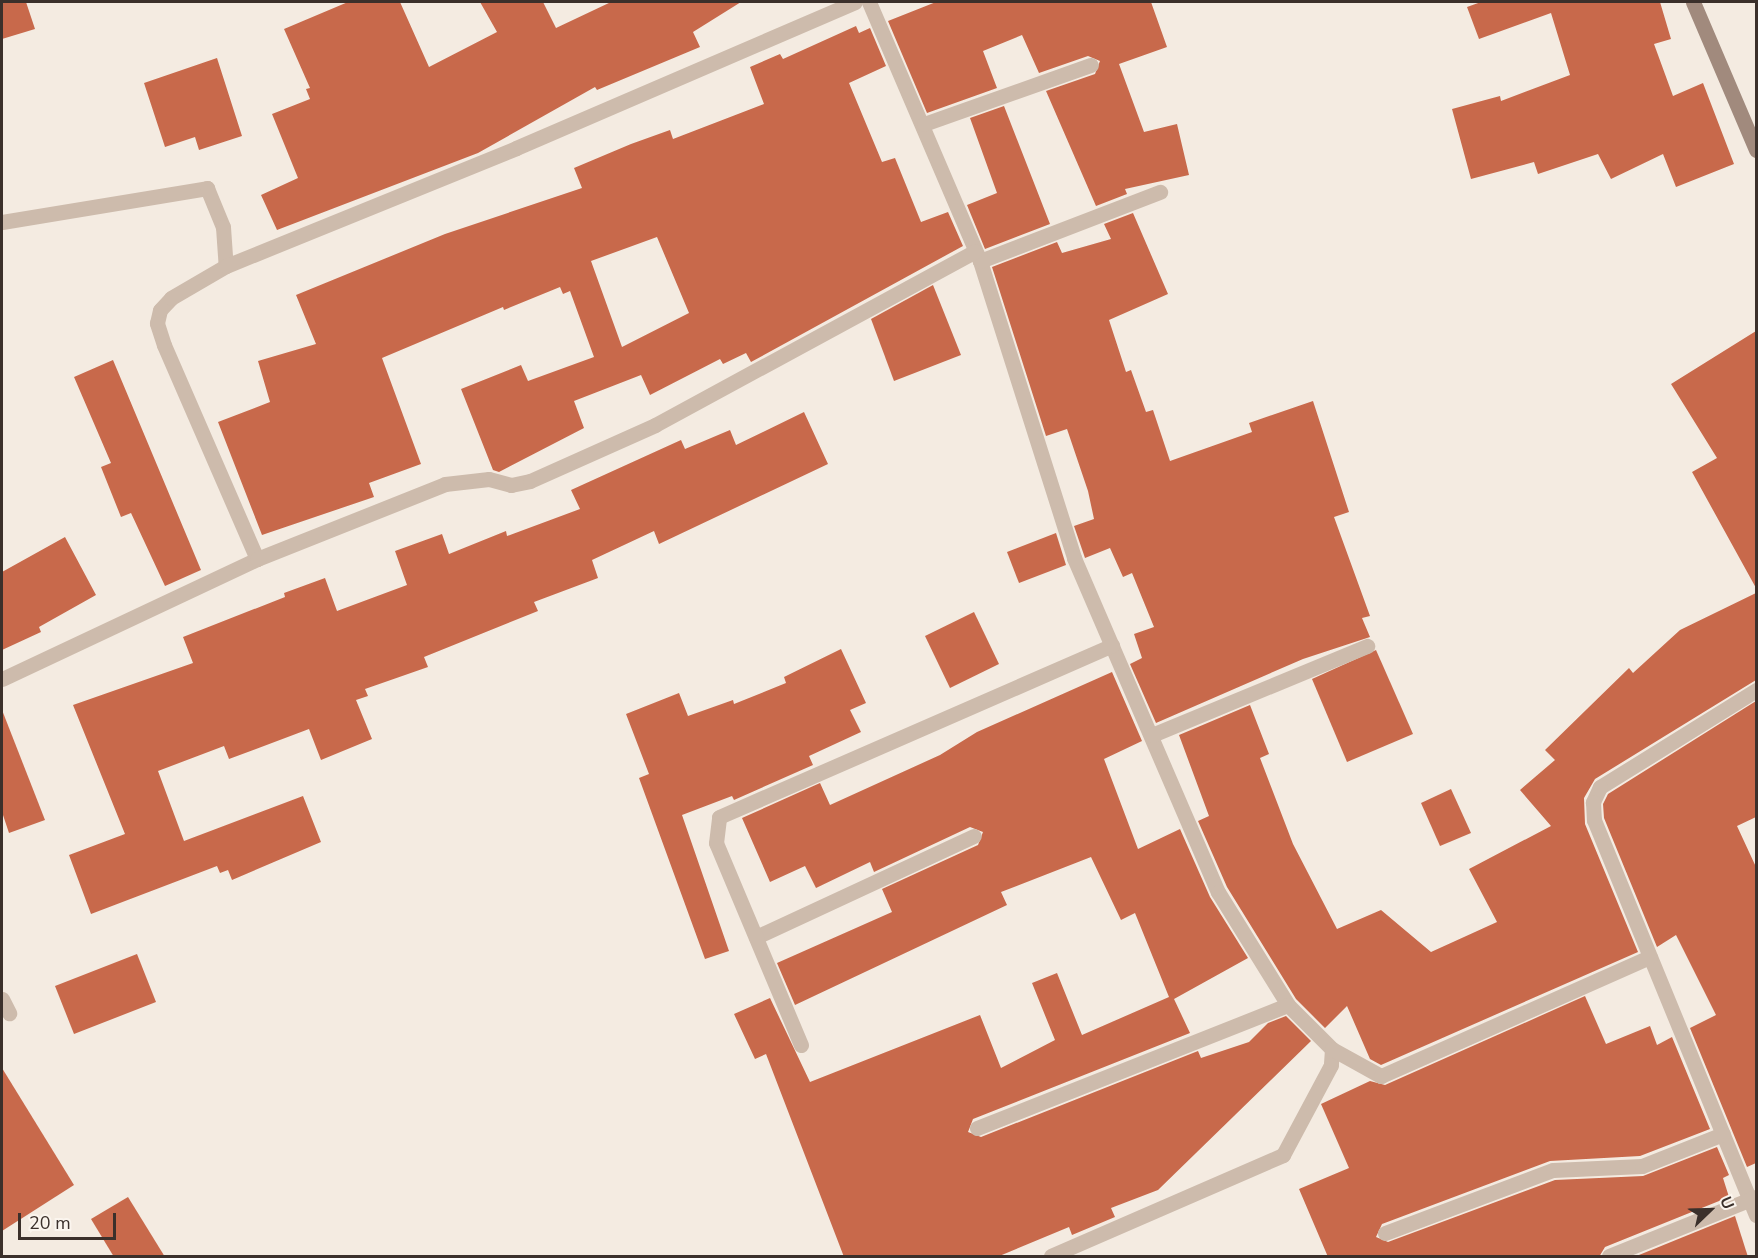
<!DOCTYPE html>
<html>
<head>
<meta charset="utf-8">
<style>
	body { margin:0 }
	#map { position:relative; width:1758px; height:1258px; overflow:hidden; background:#f4ebe1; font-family:"Nunito Sans",sans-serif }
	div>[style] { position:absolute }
	.building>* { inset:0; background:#c8694b }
	.street>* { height:15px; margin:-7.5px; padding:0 7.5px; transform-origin:7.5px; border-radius:7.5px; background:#cdbbac }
	.secondary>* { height:15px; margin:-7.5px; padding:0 7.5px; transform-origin:7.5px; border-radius:7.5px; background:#a18a7d }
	span { translate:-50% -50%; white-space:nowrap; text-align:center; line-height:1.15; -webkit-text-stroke:4.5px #fbf5ee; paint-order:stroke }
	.frame { position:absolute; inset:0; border:3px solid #3b302b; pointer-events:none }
	.north { position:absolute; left:1680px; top:1180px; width:60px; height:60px; -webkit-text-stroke:4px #fbf5ee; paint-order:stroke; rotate:67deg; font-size:16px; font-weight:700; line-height:24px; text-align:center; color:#3b302b }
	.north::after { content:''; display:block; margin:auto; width:21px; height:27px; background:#3b302b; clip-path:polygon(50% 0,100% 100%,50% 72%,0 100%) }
	.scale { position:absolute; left:18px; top:1213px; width:98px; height:27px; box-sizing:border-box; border:3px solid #3b302b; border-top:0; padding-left:8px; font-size:18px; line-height:21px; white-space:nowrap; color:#3b302b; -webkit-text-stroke:4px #fbf5ee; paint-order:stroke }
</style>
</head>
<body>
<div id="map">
	<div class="building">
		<div style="clip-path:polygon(2px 2px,26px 2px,35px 29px,2px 39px)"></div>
		<div style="clip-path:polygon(348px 2px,400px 2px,429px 67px,497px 32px,480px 2px,543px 2px,556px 28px,611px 2px,741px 2px,693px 32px,700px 47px,597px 90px,595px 87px,478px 153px,277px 230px,261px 195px,298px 178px,272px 114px,310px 99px,306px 89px,310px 88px,284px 29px)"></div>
		<div style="clip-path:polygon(936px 2px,1151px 2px,1167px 47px,1119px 64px,1144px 132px,1177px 124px,1189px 175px,1125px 189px,1127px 194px,1096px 206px,1046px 91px,1095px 74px,1100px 61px,1088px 56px,1039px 73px,1022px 35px,983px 51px,997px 88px,927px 113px,888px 21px)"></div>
		<div style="clip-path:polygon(1481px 2px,1660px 2px,1671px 39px,1654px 44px,1673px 96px,1703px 83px,1734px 164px,1676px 187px,1663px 154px,1611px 179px,1598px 154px,1538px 174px,1534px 162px,1471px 179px,1452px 109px,1500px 96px,1501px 101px,1570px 75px,1551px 13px,1479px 39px,1467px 7px)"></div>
		<div style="clip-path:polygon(evenodd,856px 26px,859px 33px,870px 28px,886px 66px,849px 83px,882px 162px,895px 158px,921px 222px,948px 212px,963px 246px,751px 362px,746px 353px,723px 364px,720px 359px,650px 395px,641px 375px,574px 401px,584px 428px,499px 472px,493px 470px,461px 389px,521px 365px,528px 381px,594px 357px,570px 291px,563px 294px,560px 287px,504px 310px,503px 307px,382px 358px,421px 464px,369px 483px,374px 497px,262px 535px,218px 422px,270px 402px,258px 361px,316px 344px,296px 295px,445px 234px,582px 188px,574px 168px,631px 144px,670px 130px,673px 139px,764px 104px,750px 67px,780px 54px,783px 59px,856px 26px,657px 237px,689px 313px,622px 347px,591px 261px,657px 237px)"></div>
		<div style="clip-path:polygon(217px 58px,242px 136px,199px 150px,195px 137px,165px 147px,144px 83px)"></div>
		<div style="clip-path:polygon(1004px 106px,1050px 224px,985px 249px,967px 205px,997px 193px,970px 118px)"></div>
		<div style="clip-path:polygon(1133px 213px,1168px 294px,1109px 320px,1126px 372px,1131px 370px,1146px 412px,1153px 410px,1170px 461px,1252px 432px,1249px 423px,1313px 401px,1349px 512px,1334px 517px,1370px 616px,1362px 618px,1370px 637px,1303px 659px,1156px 723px,1130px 664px,1142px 658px,1134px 634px,1154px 627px,1132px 573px,1123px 577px,1110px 548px,1085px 558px,1074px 526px,1094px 519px,1088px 491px,1067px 429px,1046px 436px,992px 267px,1057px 242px,1062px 253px,1111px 239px,1104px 224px)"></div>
		<div style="clip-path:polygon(933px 285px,961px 355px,894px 381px,871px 319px)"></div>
		<div style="clip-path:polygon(1756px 331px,1756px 588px,1692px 472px,1717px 458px,1671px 384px)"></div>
		<div style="clip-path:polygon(113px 360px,201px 570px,165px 586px,131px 513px,121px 517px,101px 467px,111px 463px,74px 377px)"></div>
		<div style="clip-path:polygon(804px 412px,828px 464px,659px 544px,654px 531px,592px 560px,598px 578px,534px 602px,538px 611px,424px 657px,428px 667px,365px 689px,368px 696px,356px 700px,372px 739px,321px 760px,309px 729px,229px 759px,224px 746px,158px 771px,184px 841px,303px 796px,321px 842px,232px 880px,228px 870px,220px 873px,217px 866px,91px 914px,69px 855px,125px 834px,73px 705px,193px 663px,183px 637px,285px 597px,284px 593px,325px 578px,337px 611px,407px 585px,395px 551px,442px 534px,449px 554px,506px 531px,507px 536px,580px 509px,571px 490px,681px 440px,685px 449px,730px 430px,736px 445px)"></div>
		<div style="clip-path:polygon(1056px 533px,1066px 565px,1019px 583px,1007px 552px)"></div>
		<div style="clip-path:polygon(65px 537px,96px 595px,39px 627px,41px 632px,2px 650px,2px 572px)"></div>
		<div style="clip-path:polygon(1756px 593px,1756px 680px,1595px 779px,1584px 798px,1585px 824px,1638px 952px,1381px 1065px,1370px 1059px,1347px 1006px,1325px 1028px,1296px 999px,1227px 887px,1198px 821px,1209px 816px,1179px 735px,1250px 705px,1269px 754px,1260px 758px,1293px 844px,1337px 929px,1381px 910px,1431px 952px,1497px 922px,1469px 869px,1551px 826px,1520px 790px,1555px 760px,1545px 750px,1629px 668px,1633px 673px,1680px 630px)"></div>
		<div style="clip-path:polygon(974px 612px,999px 664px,950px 688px,925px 636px)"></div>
		<div style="clip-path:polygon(841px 649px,866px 703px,850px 710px,861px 732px,809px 756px,813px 765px,734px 800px,732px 796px,682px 815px,729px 951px,705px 959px,639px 778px,649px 774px,626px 714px,679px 693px,688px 716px,733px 700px,734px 704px,786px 683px,784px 677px)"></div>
		<div style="clip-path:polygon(1376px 650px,1413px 734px,1347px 762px,1312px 679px)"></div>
		<div style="clip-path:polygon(1112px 672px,1142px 741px,1104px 759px,1138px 849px,1180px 829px,1210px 897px,1248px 958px,1174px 999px,1190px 1033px,973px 1119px,968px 1132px,981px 1137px,1198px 1051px,1201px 1058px,1249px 1042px,1268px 1023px,1286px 1016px,1311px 1041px,1158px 1190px,1111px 1208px,1115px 1217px,1072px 1235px,1069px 1227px,997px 1257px,844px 1257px,766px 1054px,755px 1059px,734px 1014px,770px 998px,810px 1082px,980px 1015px,1001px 1068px,1055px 1040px,1032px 983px,1057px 973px,1082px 1035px,1169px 997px,1135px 913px,1121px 920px,1091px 857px,1001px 892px,1007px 905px,795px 1005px,777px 963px,892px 912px,882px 889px,978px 845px,983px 832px,970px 827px,874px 872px,870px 862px,816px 888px,805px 866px,770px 882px,742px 818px,820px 783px,830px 805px,940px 755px,977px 732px)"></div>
		<div style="clip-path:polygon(1756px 701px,1756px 817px,1737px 826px,1756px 867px,1756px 1163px,1747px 1167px,1690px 1028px,1716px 1015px,1676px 935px,1657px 947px,1604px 818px,1603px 804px,1608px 794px)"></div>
		<div style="clip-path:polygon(2px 710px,45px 820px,9px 833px,2px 812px)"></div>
		<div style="clip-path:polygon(1451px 789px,1471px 833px,1440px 846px,1421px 803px)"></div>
		<div style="clip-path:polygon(137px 954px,156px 1002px,74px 1034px,55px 986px)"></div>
		<div style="clip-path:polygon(1585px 996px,1606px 1044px,1650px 1026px,1657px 1045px,1672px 1037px,1710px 1129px,1640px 1156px,1550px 1161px,1382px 1224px,1376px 1237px,1388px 1242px,1555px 1180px,1643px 1176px,1717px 1147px,1729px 1175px,1723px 1178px,1729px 1197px,1605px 1247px,1599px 1257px,1328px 1257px,1299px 1189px,1349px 1168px,1321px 1104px,1370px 1081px,1385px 1085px)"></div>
		<div style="clip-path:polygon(2px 1068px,74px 1185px,2px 1231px)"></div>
		<div style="clip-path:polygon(128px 1197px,165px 1257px,114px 1257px,91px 1219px)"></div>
		<div style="clip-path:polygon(1735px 1216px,1748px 1257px,1634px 1257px)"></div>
	</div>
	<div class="street">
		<div style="left:869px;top:2px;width:282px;rotate:66.8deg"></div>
		<div style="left:980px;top:261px;width:312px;rotate:72.4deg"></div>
		<div style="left:1074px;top:558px;width:364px;rotate:66.7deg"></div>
		<div style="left:1218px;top:892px;width:133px;rotate:58.2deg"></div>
		<div style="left:1288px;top:1005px;width:62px;rotate:45deg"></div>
		<div style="left:1332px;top:1049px;width:16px;rotate:94deg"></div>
		<div style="left:1331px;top:1065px;width:102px;rotate:118.1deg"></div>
		<div style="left:1283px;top:1155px;width:253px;rotate:156.5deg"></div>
		<div style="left:924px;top:124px;width:177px;rotate:-19.5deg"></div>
		<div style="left:2px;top:222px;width:208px;rotate:-9.4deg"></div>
		<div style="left:207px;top:188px;width:42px;rotate:67.7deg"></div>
		<div style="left:223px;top:227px;width:39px;rotate:86deg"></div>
		<div style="left:980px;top:261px;width:193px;rotate:-21deg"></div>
		<div style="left:257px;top:559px;width:233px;rotate:-113.5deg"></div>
		<div style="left:164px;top:345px;width:23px;rotate:-108deg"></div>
		<div style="left:157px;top:323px;width:13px;rotate:-77deg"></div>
		<div style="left:160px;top:310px;width:16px;rotate:-47deg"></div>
		<div style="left:171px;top:298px;width:64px;rotate:-30.2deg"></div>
		<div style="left:226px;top:266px;width:313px;rotate:-22.1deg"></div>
		<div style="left:516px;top:148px;width:369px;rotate:-23.3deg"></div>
		<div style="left:2px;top:679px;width:282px;rotate:-25.2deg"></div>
		<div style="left:257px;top:559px;width:202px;rotate:-21.7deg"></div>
		<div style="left:445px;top:484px;width:44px;rotate:-6.5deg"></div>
		<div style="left:489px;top:479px;width:23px;rotate:15deg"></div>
		<div style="left:511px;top:485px;width:19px;rotate:-12deg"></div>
		<div style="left:530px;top:481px;width:137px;rotate:-24.1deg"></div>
		<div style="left:655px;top:425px;width:364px;rotate:-28.5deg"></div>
		<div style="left:1756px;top:690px;width:184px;rotate:148.1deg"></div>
		<div style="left:1600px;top:787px;width:17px;rotate:115deg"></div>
		<div style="left:1593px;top:802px;width:18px;rotate:87deg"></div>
		<div style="left:1594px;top:820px;width:427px;rotate:67.7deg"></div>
		<div style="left:1152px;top:735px;width:233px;rotate:-22.5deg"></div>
		<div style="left:756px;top:937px;width:240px;rotate:-24.9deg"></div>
		<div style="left:2px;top:999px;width:16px;rotate:63deg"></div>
		<div style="left:801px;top:1045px;width:219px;rotate:-112.8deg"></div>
		<div style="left:716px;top:843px;width:26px;rotate:-83deg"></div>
		<div style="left:719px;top:817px;width:429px;rotate:-23.6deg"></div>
		<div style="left:1332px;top:1049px;width:56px;rotate:28.9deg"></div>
		<div style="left:1381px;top:1076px;width:294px;rotate:-23.9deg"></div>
		<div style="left:977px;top:1128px;width:334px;rotate:-21.6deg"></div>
		<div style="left:1385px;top:1233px;width:179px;rotate:-20.6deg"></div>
		<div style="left:1553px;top:1170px;width:89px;rotate:-2.6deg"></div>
		<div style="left:1642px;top:1166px;width:87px;rotate:-21.6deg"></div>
		<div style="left:1609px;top:1256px;width:158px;rotate:-21.9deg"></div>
	</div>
	<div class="secondary">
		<div style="left:1693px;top:2px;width:161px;rotate:66.9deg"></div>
	</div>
	<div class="frame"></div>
	<div class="north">U</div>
	<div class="scale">20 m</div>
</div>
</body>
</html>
